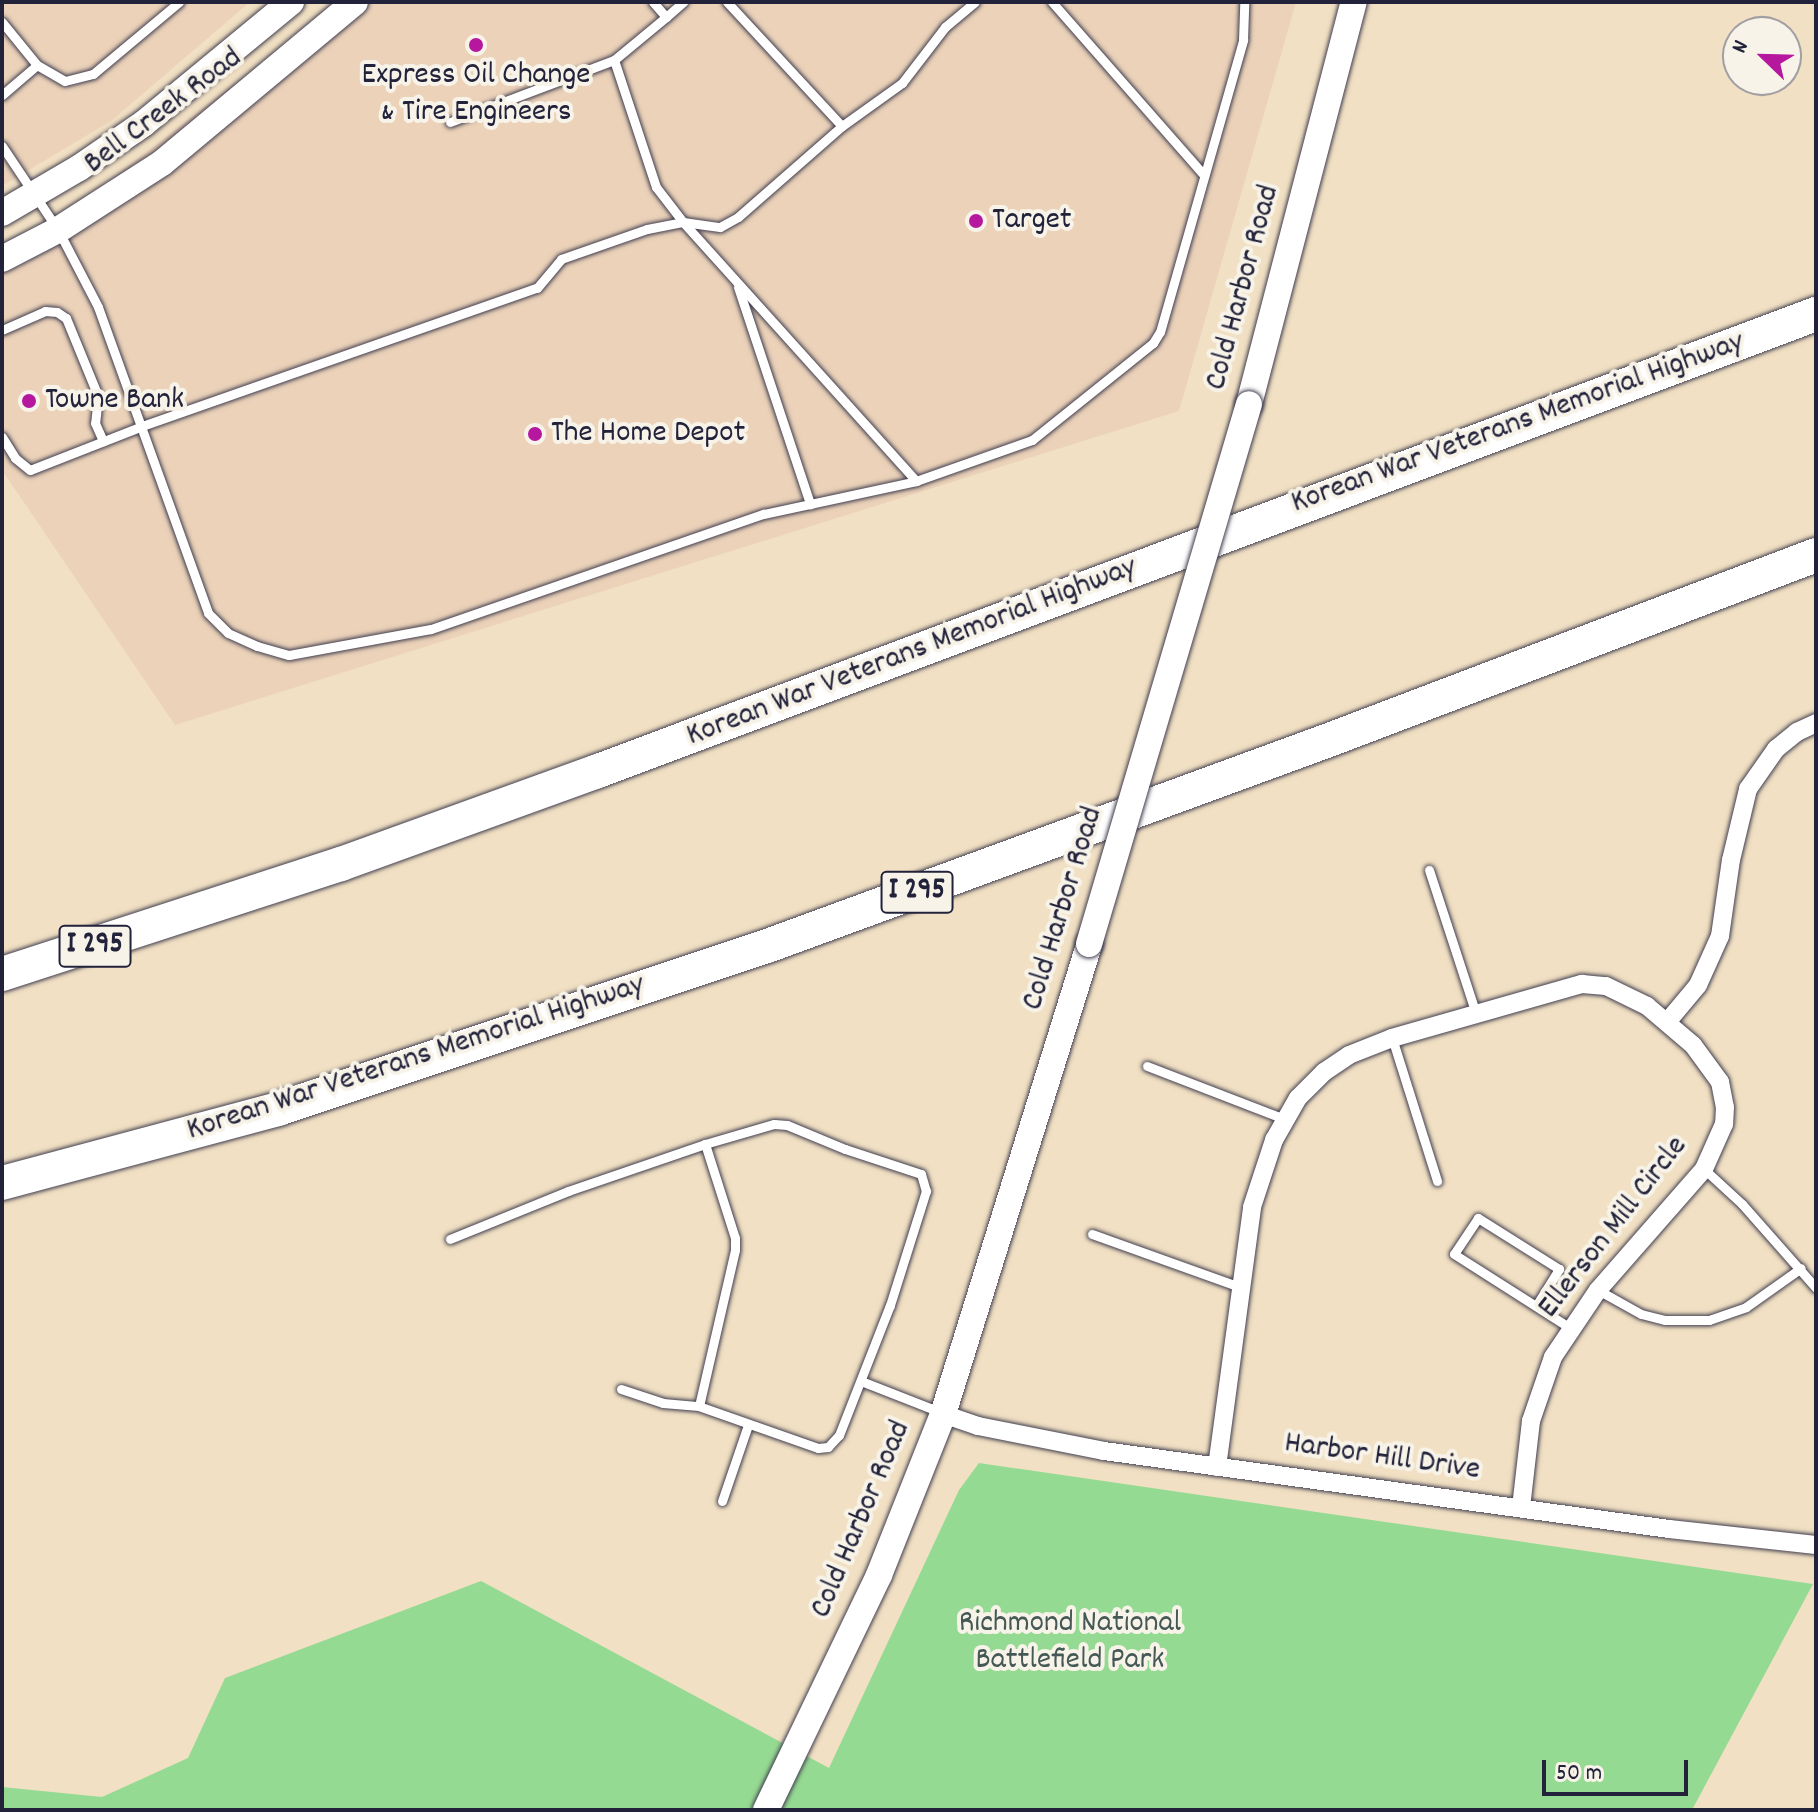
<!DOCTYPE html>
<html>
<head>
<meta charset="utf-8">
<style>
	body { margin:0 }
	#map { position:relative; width:1818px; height:1812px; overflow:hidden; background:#f1e0c3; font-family:Dekko,sans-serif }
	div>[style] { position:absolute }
	.built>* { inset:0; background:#ebd2b9 }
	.green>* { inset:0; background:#95da93 }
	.roads { filter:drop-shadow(0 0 2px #413e4f) drop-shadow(0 0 2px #413e4f) }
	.lane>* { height:9px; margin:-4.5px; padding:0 4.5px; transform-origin:4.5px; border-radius:4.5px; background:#fff }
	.street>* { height:18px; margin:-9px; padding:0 9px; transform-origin:9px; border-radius:9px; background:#fff }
	.secondary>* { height:26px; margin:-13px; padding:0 13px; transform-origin:13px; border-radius:13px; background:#fff }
	.highway>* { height:34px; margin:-17px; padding:0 17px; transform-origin:17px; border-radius:17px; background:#fff }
	.bridges { filter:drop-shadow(0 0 2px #413e4f) drop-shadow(0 0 2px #413e4f) }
	.secondary-bridge>* { height:26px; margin:-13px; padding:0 13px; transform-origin:13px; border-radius:13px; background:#fff }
	.dots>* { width:22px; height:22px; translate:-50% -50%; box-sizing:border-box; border:4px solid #f7f3e8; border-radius:50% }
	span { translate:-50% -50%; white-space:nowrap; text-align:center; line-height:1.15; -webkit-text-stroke:8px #f7f3e8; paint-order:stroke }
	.shield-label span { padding:2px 6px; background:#f7f3e8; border:2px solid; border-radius:6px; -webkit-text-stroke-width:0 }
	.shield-label { font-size:30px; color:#22223b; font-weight:700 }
	.poi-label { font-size:32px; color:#22223b }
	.left { translate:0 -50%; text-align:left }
	.street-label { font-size:32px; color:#22223b }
	.park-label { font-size:32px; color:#445955 }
	.frame { position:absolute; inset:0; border:4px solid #22223b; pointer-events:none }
	.north { position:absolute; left:1722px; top:16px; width:80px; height:80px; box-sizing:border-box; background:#f7f3e8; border:2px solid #a29fa3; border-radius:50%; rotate:293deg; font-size:22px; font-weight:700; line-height:32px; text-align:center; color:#22223b }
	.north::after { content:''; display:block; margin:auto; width:28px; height:36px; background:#b5179e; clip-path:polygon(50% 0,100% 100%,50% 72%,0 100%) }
	.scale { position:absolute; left:1542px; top:1760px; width:146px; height:36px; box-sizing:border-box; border:4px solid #22223b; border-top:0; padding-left:10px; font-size:24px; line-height:28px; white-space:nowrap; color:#22223b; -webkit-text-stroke:6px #f7f3e8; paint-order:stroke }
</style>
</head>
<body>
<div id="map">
	<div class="built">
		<div style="clip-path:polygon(2px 2px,250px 2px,111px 121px,2px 186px)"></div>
		<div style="clip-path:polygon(340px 2px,1296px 2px,1179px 411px,175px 725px,2px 470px,2px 264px)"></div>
	</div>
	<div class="green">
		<div style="clip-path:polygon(979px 1463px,1813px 1584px,1692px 1810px,2px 1810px,2px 1787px,102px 1797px,188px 1758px,225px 1678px,481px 1581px,829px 1768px,959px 1490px)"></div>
	</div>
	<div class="roads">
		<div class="lane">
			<div style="left:653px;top:2px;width:20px;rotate:49deg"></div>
			<div style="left:666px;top:17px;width:23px;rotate:-41deg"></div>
			<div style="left:727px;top:2px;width:169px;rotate:47.2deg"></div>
			<div style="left:1052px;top:2px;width:230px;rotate:48.7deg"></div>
			<div style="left:666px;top:17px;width:67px;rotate:140.4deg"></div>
			<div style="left:614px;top:60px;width:134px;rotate:71.7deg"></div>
			<div style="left:656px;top:187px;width:44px;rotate:52.4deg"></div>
			<div style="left:683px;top:222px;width:348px;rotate:48deg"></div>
			<div style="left:916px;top:481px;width:123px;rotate:-19.5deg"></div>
			<div style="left:1032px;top:440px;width:155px;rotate:-38.7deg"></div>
			<div style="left:1153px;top:343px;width:13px;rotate:-58deg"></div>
			<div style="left:1160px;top:332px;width:304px;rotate:-74.1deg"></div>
			<div style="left:1243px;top:40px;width:38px;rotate:-88deg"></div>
			<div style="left:2px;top:22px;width:55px;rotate:50.9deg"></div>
			<div style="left:2px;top:95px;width:46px;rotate:-40.6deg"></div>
			<div style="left:37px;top:65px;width:32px;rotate:30deg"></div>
			<div style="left:65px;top:81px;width:29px;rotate:-14deg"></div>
			<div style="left:93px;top:74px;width:112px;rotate:-39.9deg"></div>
			<div style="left:450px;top:122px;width:175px;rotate:-20.7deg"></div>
			<div style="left:2px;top:146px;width:101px;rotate:56.3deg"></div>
			<div style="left:58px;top:230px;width:87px;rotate:62.5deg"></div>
			<div style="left:98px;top:307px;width:325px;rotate:70.2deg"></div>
			<div style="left:208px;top:613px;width:28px;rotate:45deg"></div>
			<div style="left:228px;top:633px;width:32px;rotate:24deg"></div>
			<div style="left:257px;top:646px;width:33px;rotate:16deg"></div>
			<div style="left:289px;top:655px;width:144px;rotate:-10.4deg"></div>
			<div style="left:431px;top:629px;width:352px;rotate:-19.1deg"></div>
			<div style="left:764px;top:514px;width:156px;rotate:-12.2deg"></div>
			<div style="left:738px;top:287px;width:229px;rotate:71.6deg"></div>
			<div style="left:2px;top:330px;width:47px;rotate:-23.8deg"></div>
			<div style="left:45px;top:311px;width:12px;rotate:5deg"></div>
			<div style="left:57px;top:312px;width:11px;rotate:34deg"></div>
			<div style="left:66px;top:318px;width:84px;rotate:67.7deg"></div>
			<div style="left:98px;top:396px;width:27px;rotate:96deg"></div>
			<div style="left:95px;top:423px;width:20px;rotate:66deg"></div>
			<div style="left:2px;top:437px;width:25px;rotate:58deg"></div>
			<div style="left:15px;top:458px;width:19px;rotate:39deg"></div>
			<div style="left:30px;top:470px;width:120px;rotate:-21.4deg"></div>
			<div style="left:142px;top:426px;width:418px;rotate:-19.3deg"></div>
			<div style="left:537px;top:288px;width:38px;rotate:-50deg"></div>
			<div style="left:561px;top:259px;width:91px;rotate:-19.2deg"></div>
			<div style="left:647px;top:229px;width:37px;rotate:-11deg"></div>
			<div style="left:683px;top:222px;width:37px;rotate:8deg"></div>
			<div style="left:720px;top:227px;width:21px;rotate:-29deg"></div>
			<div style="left:738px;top:217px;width:138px;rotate:-41.2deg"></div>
			<div style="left:842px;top:126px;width:74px;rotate:-35.6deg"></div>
			<div style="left:902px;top:83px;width:71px;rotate:-52.5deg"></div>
			<div style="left:945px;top:27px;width:39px;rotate:-40deg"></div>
			<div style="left:1429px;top:870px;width:151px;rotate:71.9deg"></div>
			<div style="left:1392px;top:1038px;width:150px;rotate:72.5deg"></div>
			<div style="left:1147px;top:1066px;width:147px;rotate:21.1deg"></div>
			<div style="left:1704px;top:1169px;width:52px;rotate:42.6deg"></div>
			<div style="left:1742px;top:1204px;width:112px;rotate:48.6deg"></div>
			<div style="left:1092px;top:1234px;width:157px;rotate:19.7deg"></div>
			<div style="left:450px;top:1239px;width:127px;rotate:-22.1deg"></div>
			<div style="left:568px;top:1191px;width:145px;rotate:-18.9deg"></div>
			<div style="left:705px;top:1144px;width:72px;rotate:-16.2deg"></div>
			<div style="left:774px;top:1124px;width:13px;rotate:4deg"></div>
			<div style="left:787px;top:1125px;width:63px;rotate:22.5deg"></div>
			<div style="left:845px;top:1149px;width:80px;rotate:18.2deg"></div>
			<div style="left:921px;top:1174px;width:18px;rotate:74deg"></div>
			<div style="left:926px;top:1191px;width:120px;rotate:107.5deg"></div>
			<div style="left:890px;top:1305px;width:140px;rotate:111.4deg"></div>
			<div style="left:839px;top:1435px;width:16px;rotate:133deg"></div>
			<div style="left:828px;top:1447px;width:10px;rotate:174deg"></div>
			<div style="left:818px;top:1448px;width:126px;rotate:-160.6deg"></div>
			<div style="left:699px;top:1406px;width:160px;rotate:-77deg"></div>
			<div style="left:735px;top:1250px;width:12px;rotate:-90deg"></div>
			<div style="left:735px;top:1238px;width:99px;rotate:-107.7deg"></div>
			<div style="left:1598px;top:1290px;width:49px;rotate:29.2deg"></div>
			<div style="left:1641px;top:1314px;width:25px;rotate:14deg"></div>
			<div style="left:1665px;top:1320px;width:44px"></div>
			<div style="left:1709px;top:1320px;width:39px;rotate:-19deg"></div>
			<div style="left:1746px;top:1307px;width:67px;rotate:-35.3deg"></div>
			<div style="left:1536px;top:1306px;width:44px;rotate:-58.1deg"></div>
			<div style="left:1559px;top:1269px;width:96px;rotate:-147.8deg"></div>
			<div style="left:1478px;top:1218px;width:43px;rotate:123.7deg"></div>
			<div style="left:1454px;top:1254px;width:138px;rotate:32.5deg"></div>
			<div style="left:861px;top:1381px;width:85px;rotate:21.4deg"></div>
			<div style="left:621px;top:1389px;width:44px;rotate:18.4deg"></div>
			<div style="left:663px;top:1403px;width:36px;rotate:5deg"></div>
			<div style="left:722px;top:1501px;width:80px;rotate:-71.1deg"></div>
		</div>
		<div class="street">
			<div style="left:1668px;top:1021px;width:47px;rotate:-50.2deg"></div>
			<div style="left:1698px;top:985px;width:54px;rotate:-65.8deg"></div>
			<div style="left:1720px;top:936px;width:77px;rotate:-81.8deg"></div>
			<div style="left:1731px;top:860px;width:73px;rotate:-76.5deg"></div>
			<div style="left:1748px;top:789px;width:49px;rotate:-55deg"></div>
			<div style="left:1776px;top:749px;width:27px;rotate:-39deg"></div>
			<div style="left:1797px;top:732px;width:21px;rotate:-25deg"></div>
			<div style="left:943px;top:1414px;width:37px;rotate:19deg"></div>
			<div style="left:978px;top:1426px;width:128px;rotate:11.2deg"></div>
			<div style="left:1104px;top:1451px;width:570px;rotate:7.86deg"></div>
			<div style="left:1669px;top:1529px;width:148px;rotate:6.2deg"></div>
			<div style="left:1217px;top:1467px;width:262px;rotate:-82.3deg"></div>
			<div style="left:1252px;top:1207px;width:71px;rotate:-71.8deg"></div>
			<div style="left:1274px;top:1140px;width:48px;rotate:-60.3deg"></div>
			<div style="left:1298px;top:1098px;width:37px;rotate:-45deg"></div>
			<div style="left:1324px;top:1072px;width:30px;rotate:-34deg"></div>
			<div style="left:1349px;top:1055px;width:46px;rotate:-21.6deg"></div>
			<div style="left:1392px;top:1038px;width:198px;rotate:-15.9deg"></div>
			<div style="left:1582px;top:984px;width:24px;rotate:5deg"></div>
			<div style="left:1606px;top:986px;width:46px;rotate:26deg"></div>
			<div style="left:1647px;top:1006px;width:60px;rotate:40.3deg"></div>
			<div style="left:1693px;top:1045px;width:46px;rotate:53.9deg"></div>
			<div style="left:1720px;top:1082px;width:25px;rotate:79deg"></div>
			<div style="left:1725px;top:1107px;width:17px;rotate:93deg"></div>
			<div style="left:1724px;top:1124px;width:49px;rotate:114deg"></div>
			<div style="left:1704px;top:1169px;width:161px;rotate:131.2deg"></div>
			<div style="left:1598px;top:1290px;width:81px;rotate:123.9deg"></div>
			<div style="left:1553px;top:1357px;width:68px;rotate:109deg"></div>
			<div style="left:1531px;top:1421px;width:88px;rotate:96.6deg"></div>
		</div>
		<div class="secondary">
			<div style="left:2px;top:213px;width:89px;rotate:-30.3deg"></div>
			<div style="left:79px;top:168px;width:78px;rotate:-34.5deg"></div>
			<div style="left:143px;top:124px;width:192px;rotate:-39.5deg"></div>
			<div style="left:2px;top:259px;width:63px;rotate:-27.4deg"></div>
			<div style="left:58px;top:230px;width:124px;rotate:-32.8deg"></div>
			<div style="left:162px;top:163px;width:251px;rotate:-39.8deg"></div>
			<div style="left:1249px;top:404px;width:415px;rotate:-75.4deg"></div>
			<div style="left:766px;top:1810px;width:261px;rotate:-64.3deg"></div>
			<div style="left:879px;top:1575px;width:173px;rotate:-68.3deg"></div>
			<div style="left:943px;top:1414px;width:492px;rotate:-72.7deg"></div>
		</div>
		<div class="highway">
			<div style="left:2px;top:974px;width:356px;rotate:-18deg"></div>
			<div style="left:341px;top:864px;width:273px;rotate:-19.9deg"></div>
			<div style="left:598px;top:771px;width:1301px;rotate:-20.57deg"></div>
			<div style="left:2px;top:1183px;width:286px;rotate:-15deg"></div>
			<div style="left:278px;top:1109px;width:519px;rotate:-18.43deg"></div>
			<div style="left:770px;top:945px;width:595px;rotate:-20.14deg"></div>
			<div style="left:1329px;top:740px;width:521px;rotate:-20.8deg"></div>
		</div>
	</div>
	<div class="bridges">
		<div class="secondary-bridge">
			<div style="left:1089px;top:944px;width:563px;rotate:-73.5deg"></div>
		</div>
	</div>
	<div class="dots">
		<div style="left:476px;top:45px;background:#b5179e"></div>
		<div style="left:976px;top:221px;background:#b5179e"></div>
		<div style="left:29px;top:401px;background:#b5179e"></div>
		<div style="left:535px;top:434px;background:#b5179e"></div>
	</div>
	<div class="shield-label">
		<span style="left:917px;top:892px">I 295</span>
		<span style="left:95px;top:946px">I 295</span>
	</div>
	<div class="poi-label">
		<span style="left:476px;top:95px">Express Oil Change<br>&amp; Tire Engineers</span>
		<span class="left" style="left:992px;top:221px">Target</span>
		<span class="left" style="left:45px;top:401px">Towne Bank</span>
		<span class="left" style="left:551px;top:434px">The Home Depot</span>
	</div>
	<div class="street-label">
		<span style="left:164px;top:112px;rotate:-37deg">Bell Creek Road</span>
		<span style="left:1244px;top:288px;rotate:-75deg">Cold Harbor Road</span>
		<span style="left:1518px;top:424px;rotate:-20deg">Korean War Veterans Memorial Highway</span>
		<span style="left:912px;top:653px;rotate:-21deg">Korean War Veterans Memorial Highway</span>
		<span style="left:1064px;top:909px;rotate:-73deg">Cold Harbor Road</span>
		<span style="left:416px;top:1059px;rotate:-18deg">Korean War Veterans Memorial Highway</span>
		<span style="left:1614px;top:1228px;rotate:-52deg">Ellerson Mill Circle</span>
		<span style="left:1382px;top:1458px;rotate:8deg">Harbor Hill Drive</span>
		<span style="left:862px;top:1520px;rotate:-67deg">Cold Harbor Road</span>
	</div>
	<div class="park-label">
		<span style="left:1070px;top:1643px">Richmond National<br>Battlefield Park</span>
	</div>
	<div class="frame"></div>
	<div class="north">N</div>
	<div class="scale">50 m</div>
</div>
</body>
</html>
